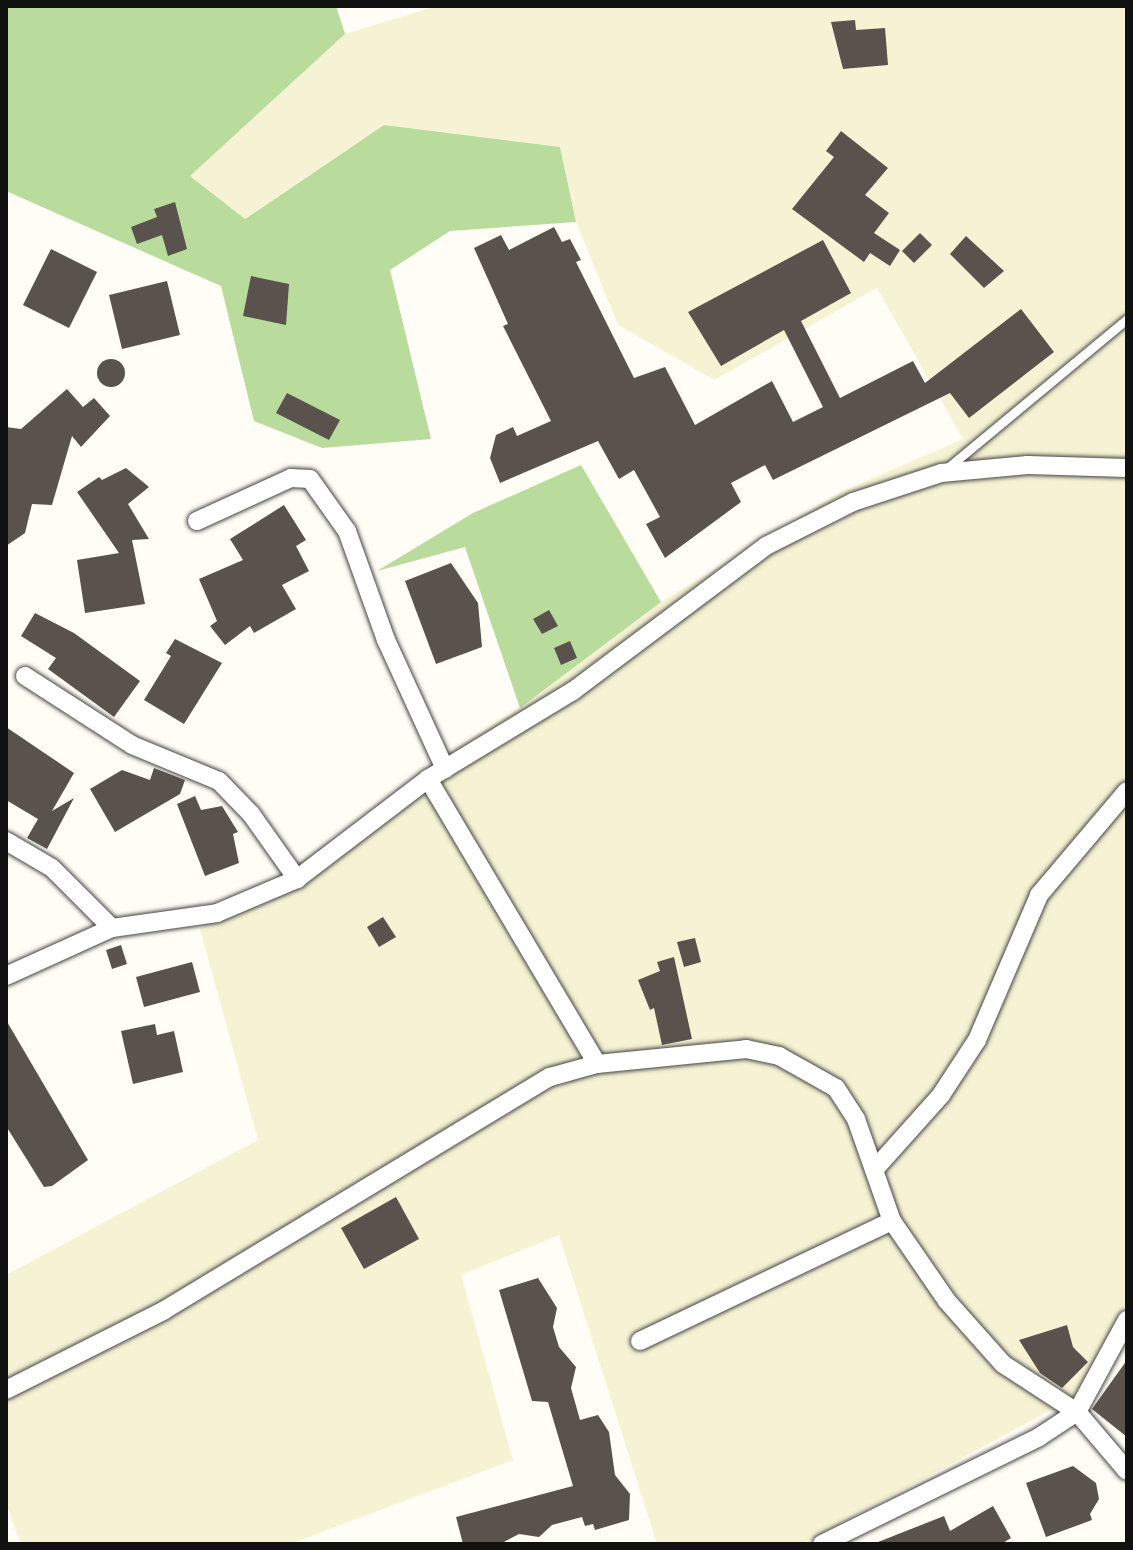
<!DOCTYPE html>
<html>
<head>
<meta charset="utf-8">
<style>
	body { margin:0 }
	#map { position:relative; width:1133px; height:1550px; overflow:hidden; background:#fffdf5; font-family:Lora,serif }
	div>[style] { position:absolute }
	.farmland>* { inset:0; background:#f6f3d4 }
	.forest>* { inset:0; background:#b9dc9c }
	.building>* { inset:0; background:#5a524d }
	.round { border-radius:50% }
	.roads { filter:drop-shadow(0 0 2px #444) drop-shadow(0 0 2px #444) }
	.lane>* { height:9px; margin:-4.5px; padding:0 4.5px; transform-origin:4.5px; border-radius:4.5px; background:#fff }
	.street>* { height:18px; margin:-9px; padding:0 9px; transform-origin:9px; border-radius:9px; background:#fff }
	span { translate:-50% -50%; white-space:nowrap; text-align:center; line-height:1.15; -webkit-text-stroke:8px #fff; paint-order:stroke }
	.frame { position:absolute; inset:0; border:8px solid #111; pointer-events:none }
</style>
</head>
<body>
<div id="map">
	<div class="farmland">
		<div style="clip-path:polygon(437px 6px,1127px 6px,1127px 1302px,1077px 1396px,802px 1544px,657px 1544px,559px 1235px,461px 1275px,513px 1460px,290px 1544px,21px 1544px,6px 1504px,6px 1275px,258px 1140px,200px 929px,410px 788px,451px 751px,520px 708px,661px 602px,839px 493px,963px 439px,877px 288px,714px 380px,618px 325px,576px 222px,560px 147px,384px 125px,244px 219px,190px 175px,345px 34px)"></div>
	</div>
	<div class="forest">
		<div style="clip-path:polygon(6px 6px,336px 6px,345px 34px,190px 176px,245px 219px,384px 125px,560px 147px,576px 222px,450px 231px,390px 270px,431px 439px,322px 448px,254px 421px,221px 286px,6px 191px)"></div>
		<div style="clip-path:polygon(581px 465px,661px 602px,520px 708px,465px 547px,377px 571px,473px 513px)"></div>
	</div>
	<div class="building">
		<div style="clip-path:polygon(855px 20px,856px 30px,885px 28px,888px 65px,843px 69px,831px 22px)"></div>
		<div style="clip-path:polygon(841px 131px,888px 168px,865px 195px,889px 213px,874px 233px,900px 250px,890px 266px,870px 253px,864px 262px,792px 209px,834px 157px,826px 151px)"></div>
		<div style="clip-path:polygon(175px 202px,187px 249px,168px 256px,162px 235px,137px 244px,131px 227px,157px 217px,154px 209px)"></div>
		<div style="clip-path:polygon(554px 227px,562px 242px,570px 239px,581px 260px,576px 262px,634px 378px,665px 367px,695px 425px,772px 381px,793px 422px,823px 407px,784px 330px,721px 366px,688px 312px,823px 240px,851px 293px,801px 321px,840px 398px,913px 361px,925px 383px,1021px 309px,1054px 352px,969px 418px,950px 393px,773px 480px,765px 465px,731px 483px,741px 502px,665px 558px,646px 524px,660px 517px,634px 470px,619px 479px,598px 441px,500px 483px,490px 458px,496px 435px,513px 427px,517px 436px,551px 421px,503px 326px,508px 324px,474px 248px,501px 235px,509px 250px)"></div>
		<div style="clip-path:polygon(920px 233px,932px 245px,914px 263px,902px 251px)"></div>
		<div style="clip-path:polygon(966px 236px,1004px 271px,984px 288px,950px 254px)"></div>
		<div style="clip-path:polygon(51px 249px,97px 272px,69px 328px,23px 305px)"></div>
		<div style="clip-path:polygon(251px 276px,289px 284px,286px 325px,243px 316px)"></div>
		<div style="clip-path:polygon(167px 281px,180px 335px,122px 349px,109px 295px)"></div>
		<div class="round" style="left:97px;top:359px;width:28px;height:28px"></div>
		<div style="clip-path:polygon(67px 389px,83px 407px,94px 398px,110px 416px,81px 447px,72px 436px,52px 505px,32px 504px,25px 533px,6px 546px,6px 427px,21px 429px)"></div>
		<div style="clip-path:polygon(287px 393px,340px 420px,329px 440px,276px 413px)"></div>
		<div style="clip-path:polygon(126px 468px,149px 487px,128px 504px,149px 539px,132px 540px,145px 604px,85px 613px,77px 560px,119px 553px,77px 492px,99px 477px,102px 480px)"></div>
		<div style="clip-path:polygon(284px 505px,306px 540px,296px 546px,309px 571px,282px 585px,296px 609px,254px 633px,250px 626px,225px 645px,210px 626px,217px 621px,199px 579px,243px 560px,230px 539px)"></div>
		<div style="clip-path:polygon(451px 563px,478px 603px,482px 647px,436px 664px,405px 581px)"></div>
		<div style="clip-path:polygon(549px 610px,558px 626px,542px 634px,533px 619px)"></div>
		<div style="clip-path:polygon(35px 613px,74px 633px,140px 681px,114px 717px,48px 669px,56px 658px,21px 636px)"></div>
		<div style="clip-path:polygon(175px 639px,222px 663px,184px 724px,144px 700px,171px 656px,166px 653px)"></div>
		<div style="clip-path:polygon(570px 641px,577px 658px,561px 665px,554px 648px)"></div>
		<div style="clip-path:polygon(6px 727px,74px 773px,52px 811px,74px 798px,47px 849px,27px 838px,38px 819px,6px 800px)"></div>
		<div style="clip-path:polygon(154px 768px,185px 780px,180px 794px,115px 832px,90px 789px,122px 770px,150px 780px)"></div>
		<div style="clip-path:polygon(195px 796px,201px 810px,222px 806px,238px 832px,233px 834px,239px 863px,205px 876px,177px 804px)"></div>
		<div style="clip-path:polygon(383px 917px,396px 937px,379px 947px,367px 927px)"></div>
		<div style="clip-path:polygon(695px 938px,701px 962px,684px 967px,677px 942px)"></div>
		<div style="clip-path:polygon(121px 945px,127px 964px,112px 969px,106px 950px)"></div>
		<div style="clip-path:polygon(674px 957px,692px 1039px,662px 1045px,654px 1008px,650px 1010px,638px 980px,660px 971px,657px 962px)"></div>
		<div style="clip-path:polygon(192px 962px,200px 992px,144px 1007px,136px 977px)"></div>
		<div style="clip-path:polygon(6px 1020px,88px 1160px,52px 1186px,44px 1187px,6px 1126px)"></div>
		<div style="clip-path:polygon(155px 1024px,157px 1035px,174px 1031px,183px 1072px,133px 1084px,121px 1031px)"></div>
		<div style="clip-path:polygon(396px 1197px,419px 1239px,364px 1269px,341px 1228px)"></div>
		<div style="clip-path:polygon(538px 1278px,557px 1308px,553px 1327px,559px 1347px,576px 1367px,571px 1388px,580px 1420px,598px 1415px,609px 1432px,615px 1475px,630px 1494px,629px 1520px,595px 1530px,593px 1524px,585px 1526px,582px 1517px,552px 1525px,539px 1537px,519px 1534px,500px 1544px,463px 1544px,456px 1517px,573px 1486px,548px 1402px,532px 1401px,499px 1290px)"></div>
		<div style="clip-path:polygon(1067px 1325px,1073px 1347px,1088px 1362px,1062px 1388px,1040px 1373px,1019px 1340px)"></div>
		<div style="clip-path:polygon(1127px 1360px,1127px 1437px,1092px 1409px)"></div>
		<div style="clip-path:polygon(1073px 1466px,1096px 1483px,1099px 1499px,1090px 1514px,1092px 1520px,1046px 1537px,1026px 1483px)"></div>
		<div style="clip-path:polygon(993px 1506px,1011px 1538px,1001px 1544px,873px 1544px,944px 1516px,950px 1531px)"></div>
	</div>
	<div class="roads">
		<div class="lane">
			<div style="left:945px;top:470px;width:236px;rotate:-39.7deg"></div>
		</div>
		<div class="street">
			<div style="left:197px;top:521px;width:103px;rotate:-24.6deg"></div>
			<div style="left:291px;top:478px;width:19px;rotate:3deg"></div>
			<div style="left:310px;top:479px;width:64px;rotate:54.6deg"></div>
			<div style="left:347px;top:531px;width:116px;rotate:70.3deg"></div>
			<div style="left:386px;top:640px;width:142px;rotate:65.4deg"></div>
			<div style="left:25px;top:676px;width:127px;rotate:32.8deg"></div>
			<div style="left:132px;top:745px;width:94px;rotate:22.5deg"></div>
			<div style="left:219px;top:781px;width:46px;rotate:45.9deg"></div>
			<div style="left:251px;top:814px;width:80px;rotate:54.7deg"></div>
			<div style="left:428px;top:779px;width:331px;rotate:59.3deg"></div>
			<div style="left:6px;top:841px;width:53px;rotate:30.4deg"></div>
			<div style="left:52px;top:868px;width:85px;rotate:45deg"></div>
			<div style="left:6px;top:976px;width:116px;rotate:-24.4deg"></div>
			<div style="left:112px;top:928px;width:106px;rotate:-8.1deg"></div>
			<div style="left:217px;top:913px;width:87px;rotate:-23deg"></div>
			<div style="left:297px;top:879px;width:165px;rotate:-37.4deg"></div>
			<div style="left:428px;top:779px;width:170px;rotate:-31.3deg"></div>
			<div style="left:573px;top:691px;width:241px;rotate:-36.9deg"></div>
			<div style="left:766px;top:546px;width:97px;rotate:-26.8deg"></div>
			<div style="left:853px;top:502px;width:93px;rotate:-18.2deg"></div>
			<div style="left:941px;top:473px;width:87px;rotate:-5.3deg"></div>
			<div style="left:1028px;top:465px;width:99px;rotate:1.7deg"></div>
			<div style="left:874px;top:1170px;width:101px;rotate:-48.2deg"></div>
			<div style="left:941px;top:1095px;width:66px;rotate:-56.8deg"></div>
			<div style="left:977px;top:1040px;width:158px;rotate:-66.8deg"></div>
			<div style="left:1039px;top:895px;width:136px;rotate:-49.8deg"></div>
			<div style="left:640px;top:1341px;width:279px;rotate:-25.5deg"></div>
			<div style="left:6px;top:1390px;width:176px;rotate:-26.7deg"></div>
			<div style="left:163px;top:1311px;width:452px;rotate:-31.2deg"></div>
			<div style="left:550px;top:1077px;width:49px;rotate:-15.5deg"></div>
			<div style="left:597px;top:1064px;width:150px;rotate:-5.7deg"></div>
			<div style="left:746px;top:1049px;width:34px;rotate:12deg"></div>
			<div style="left:779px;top:1056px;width:65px;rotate:29.3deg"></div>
			<div style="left:836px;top:1088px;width:37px;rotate:57deg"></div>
			<div style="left:856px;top:1119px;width:108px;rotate:70.6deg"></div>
			<div style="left:892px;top:1221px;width:97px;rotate:55.5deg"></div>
			<div style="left:947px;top:1301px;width:84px;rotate:48.4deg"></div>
			<div style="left:1003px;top:1364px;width:88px;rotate:33deg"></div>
			<div style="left:1077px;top:1412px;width:77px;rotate:49.7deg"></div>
			<div style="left:822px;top:1544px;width:242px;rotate:-26.2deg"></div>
			<div style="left:1039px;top:1437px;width:45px;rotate:-33.3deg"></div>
			<div style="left:1077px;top:1412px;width:105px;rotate:-61.5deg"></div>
		</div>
	</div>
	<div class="frame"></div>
</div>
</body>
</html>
